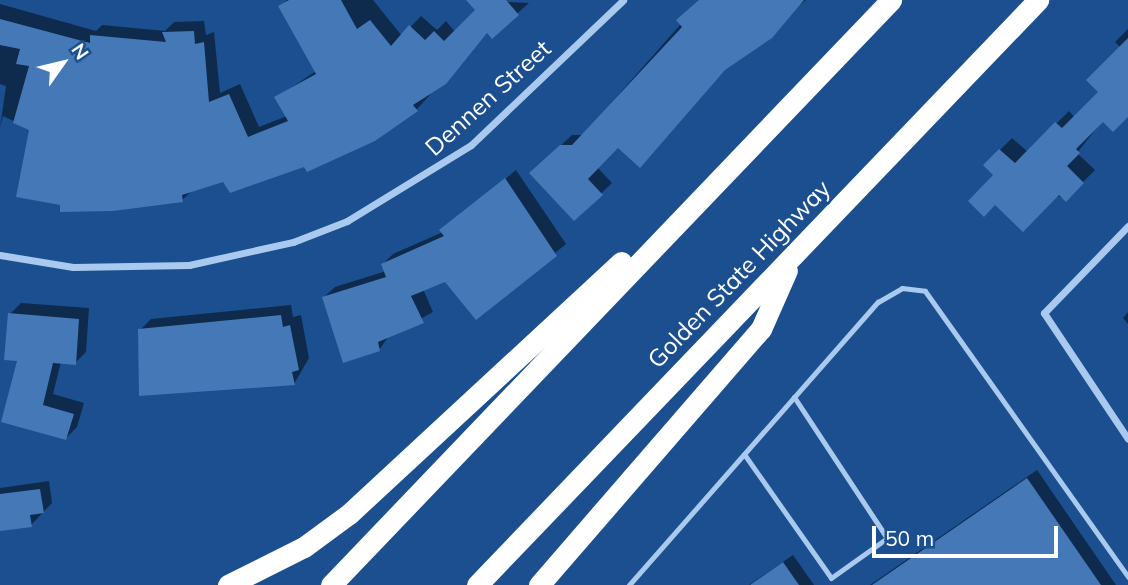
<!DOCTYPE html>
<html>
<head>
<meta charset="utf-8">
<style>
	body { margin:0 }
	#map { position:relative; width:1128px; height:585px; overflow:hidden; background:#1b4f8f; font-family:Mulish,sans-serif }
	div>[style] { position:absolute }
	.shadow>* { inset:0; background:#0007 }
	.building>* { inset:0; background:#4478b7 }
	.lane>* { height:5px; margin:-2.5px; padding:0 2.5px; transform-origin:2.5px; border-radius:2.5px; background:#a9c9ee }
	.street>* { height:7px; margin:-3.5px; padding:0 3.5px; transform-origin:3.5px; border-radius:3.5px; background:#a9c9ee }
	.highway>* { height:21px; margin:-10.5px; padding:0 10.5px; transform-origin:10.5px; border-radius:10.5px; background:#fff }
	span { translate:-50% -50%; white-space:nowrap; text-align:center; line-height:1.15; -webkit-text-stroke:5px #1b4f8f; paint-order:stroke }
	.street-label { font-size:24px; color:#fff }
	.north { position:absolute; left:28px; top:28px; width:70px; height:70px; -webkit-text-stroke:5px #1b4f8f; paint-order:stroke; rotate:56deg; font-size:19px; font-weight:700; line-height:28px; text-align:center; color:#fff }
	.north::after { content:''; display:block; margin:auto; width:24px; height:32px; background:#fff; clip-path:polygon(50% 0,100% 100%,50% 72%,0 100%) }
	.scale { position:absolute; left:872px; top:526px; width:186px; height:32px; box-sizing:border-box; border:4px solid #fff; border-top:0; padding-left:9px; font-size:21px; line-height:24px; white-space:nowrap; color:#fff; -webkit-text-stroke:5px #1b4f8f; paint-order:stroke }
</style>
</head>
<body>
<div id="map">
	<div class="shadow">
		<div style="clip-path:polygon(287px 0,373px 0,402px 36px,421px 16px,437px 30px,446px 21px,455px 32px,477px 10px,469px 0,529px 3px,492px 36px,488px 32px,416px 110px,304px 165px,224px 180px,193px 190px,182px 200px,3px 116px,0 128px,6px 86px,0 84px,0 4px,96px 31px,102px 25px,165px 31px,174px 22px,204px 21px,206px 35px,214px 32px,220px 93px,240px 84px,259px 127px,287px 116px,276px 98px,316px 71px,280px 7px)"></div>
		<div style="clip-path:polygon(702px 0,806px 0,618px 145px,597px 167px,612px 183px,574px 219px,542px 163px,572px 135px,583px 135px)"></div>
		<div style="clip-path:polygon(1128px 29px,1128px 114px,1103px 120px,1077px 153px,1095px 170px,1066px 199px,996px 175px,985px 165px,1012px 138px,1028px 152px,1069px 111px,1075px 118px,1101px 92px,1121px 48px,1115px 42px)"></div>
		<div style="clip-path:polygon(516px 170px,566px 244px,476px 317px,445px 279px,423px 289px,433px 312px,389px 336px,379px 350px,324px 297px,335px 287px,386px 271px,383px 264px,393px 254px,443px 232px)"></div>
		<div style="clip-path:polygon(21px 303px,89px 308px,86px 352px,75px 363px,61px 362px,53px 394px,84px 403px,77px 427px,66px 438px,3px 421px,19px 359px,10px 314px)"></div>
		<div style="clip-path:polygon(291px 305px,293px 317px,301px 315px,309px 358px,294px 384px,140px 330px,151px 319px)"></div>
		<div style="clip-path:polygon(1128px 312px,1128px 324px,1123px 318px)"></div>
		<div style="clip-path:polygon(1037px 470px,1116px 585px,870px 585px)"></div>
		<div style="clip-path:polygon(49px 481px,52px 503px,31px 525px,0 529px,0 488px)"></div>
		<div style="clip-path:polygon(793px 555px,814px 585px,749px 585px)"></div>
	</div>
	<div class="building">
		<div style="clip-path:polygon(289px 0,341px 0,357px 29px,370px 20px,391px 46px,409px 25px,425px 40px,434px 31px,444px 41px,475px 10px,466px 0,506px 0,519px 15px,492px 39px,487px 33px,446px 84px,413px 105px,418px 111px,375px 141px,307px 172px,304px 167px,230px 193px,223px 182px,182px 195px,183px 202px,113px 211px,60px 212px,60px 205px,16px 197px,29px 130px,13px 123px,29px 66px,16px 64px,20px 49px,0 45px,0 19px,90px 43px,90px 35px,166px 42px,162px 32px,194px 31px,195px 44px,204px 42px,209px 102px,229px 94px,248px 137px,288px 121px,274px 97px,316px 74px,278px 6px)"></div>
		<div style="clip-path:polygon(699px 0,804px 0,772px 38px,725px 70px,640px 168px,618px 148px,588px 179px,603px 195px,574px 221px,529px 173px,560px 145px,572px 145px,682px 27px,676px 20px)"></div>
		<div style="clip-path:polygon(1128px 38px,1128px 117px,1113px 132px,1103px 122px,1076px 149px,1080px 153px,1067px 166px,1084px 183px,1066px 202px,1059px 195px,1023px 232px,995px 205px,984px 217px,968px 201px,993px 175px,983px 165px,999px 149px,1015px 163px,1055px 122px,1062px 128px,1098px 92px,1086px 80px)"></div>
		<div style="clip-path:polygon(505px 178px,557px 256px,476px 320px,445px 282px,411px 296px,424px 323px,378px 342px,380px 351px,343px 363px,322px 297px,386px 277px,381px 264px,444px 236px,439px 230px)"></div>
		<div style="clip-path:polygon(8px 313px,79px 319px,76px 365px,53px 363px,43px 405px,74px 414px,66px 440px,1px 422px,17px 361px,4px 360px)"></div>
		<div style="clip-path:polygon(281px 315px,283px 327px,290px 325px,299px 370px,292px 372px,295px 385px,139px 396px,138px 329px)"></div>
		<div style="clip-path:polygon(1027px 478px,1101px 585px,872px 585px)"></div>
		<div style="clip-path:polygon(40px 489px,44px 513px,30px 515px,32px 527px,0 531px,0 494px)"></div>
		<div style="clip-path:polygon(783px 562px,799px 585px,750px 585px)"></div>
	</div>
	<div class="lane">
		<div style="left:744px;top:454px;width:151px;rotate:54.9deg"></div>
		<div style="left:831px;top:578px;width:69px;rotate:-35.5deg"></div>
		<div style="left:887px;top:538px;width:169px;rotate:-123.4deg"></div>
		<div style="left:629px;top:585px;width:377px;rotate:-48.7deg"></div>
		<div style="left:878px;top:302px;width:28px;rotate:-30deg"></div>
		<div style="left:902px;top:288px;width:23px;rotate:7deg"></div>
		<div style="left:925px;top:291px;width:351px;rotate:54.6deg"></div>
	</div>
	<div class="street">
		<div style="left:1128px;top:226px;width:121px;rotate:134deg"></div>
		<div style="left:1044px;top:313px;width:151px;rotate:56.3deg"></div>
		<div style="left:0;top:255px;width:74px;rotate:9.3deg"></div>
		<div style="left:73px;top:267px;width:116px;rotate:-1deg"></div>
		<div style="left:189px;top:265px;width:107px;rotate:-12.5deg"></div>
		<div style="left:293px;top:242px;width:58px;rotate:-21.3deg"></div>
		<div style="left:347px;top:221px;width:145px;rotate:-31.5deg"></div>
		<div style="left:471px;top:145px;width:210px;rotate:-43.6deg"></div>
	</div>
	<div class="highway">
		<div style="left:228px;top:585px;width:85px;rotate:-26.6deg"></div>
		<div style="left:304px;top:547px;width:56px;rotate:-36.3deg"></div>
		<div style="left:349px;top:514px;width:371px;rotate:-42.8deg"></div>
		<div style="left:331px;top:585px;width:810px;rotate:-46.25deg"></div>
		<div style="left:477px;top:585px;width:811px;rotate:-46.2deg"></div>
		<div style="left:539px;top:585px;width:339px;rotate:-49.1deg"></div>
		<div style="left:761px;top:329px;width:64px;rotate:-66.2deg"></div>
	</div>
	<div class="street-label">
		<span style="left:488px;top:98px;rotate:-42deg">Dennen Street</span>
		<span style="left:739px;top:274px;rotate:-46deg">Golden State Highway</span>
	</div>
	<div class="north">N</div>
	<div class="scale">50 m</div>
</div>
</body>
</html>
